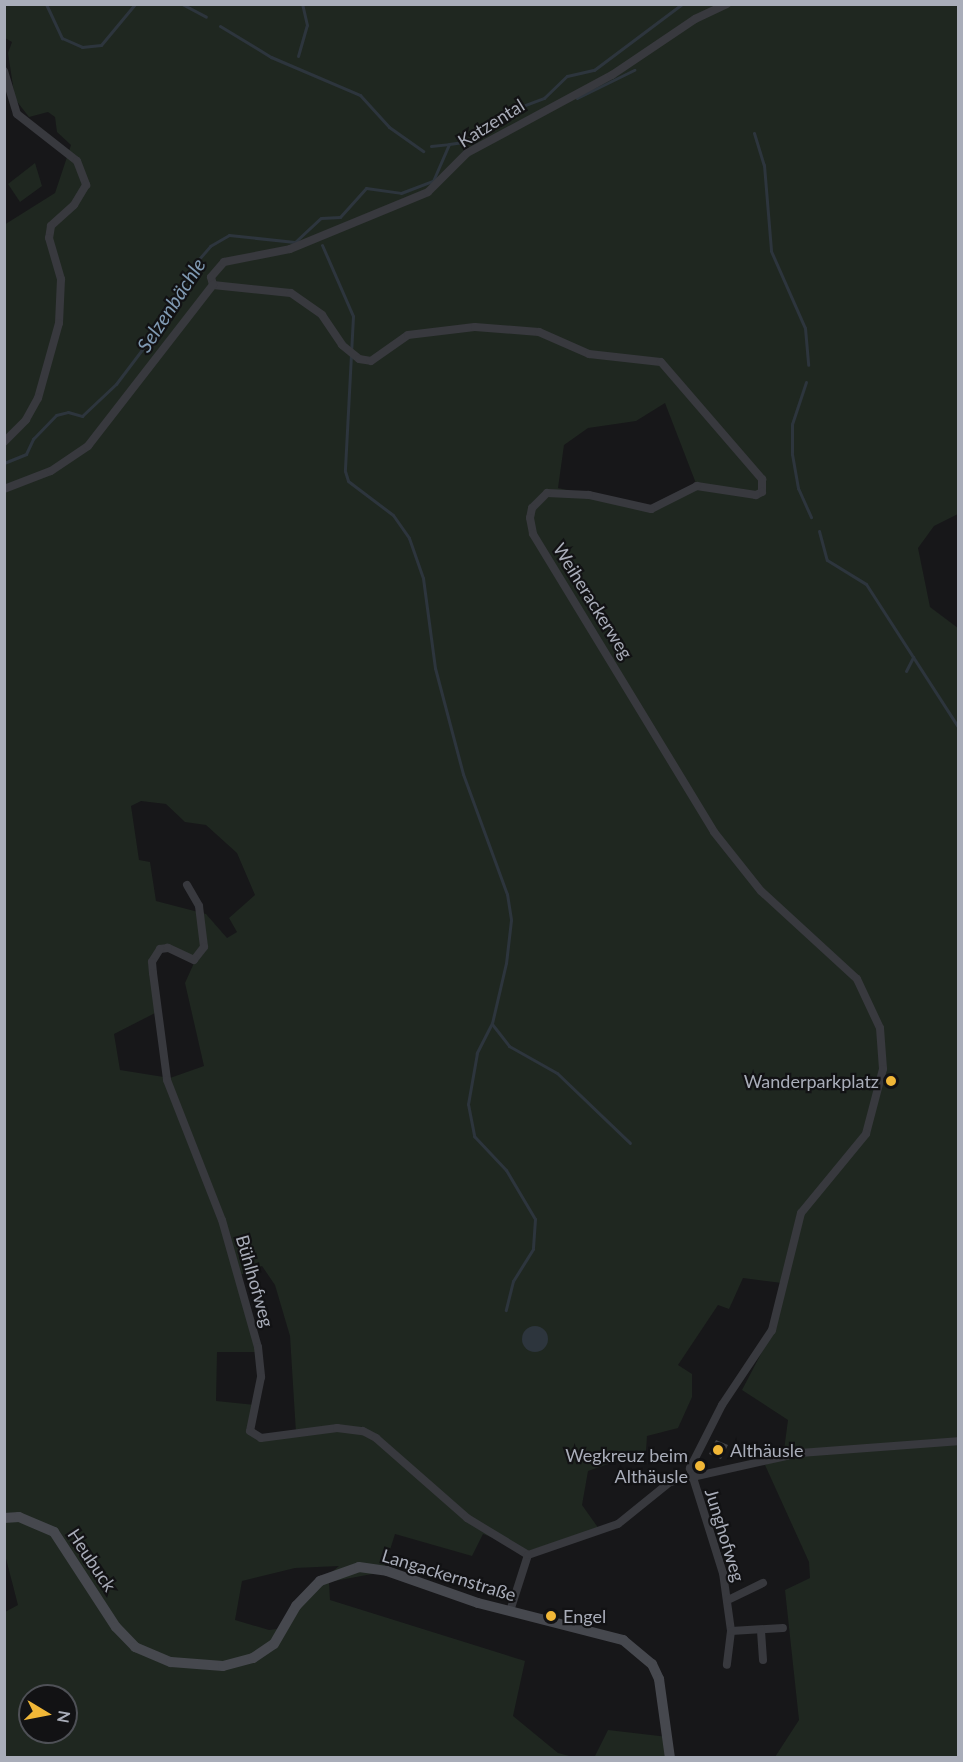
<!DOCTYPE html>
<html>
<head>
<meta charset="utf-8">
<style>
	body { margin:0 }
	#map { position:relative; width:963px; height:1762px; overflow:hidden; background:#171719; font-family:Lato,sans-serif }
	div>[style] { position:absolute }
	.green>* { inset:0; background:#1f2720 }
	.water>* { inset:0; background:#2d353d }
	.round { border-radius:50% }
	.stream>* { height:3px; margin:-1.5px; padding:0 1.5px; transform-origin:1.5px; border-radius:1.5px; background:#2d353d }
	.building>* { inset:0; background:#414246 }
	.street>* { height:8px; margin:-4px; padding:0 4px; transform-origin:4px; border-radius:4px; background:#38393e }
	.secondary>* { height:10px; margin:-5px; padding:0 5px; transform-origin:5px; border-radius:5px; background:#46484e }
	.dots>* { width:16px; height:16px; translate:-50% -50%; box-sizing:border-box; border:3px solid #121214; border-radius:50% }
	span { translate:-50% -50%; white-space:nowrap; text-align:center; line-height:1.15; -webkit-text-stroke:4.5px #121214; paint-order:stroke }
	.street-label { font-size:18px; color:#a9adb9 }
	.poi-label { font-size:18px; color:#a9adb9 }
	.right { translate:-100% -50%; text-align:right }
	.left { translate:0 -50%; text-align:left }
	.water-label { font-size:20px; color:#809ab3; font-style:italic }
	.frame { position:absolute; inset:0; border:6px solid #a9adb9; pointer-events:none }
	.north { position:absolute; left:18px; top:1684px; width:60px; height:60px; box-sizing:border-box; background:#121214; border:2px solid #4e5056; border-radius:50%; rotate:100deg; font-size:16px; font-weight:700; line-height:24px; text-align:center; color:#a9adb9 }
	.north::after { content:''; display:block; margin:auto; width:21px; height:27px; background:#f1b737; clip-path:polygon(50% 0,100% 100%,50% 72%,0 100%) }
</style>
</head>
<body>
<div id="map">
	<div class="green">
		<div style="clip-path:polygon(evenodd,5px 4px,958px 5px,958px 514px,934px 526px,918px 548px,930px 607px,958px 628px,958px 1757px,775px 1757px,799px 1720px,785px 1590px,810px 1578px,809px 1562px,765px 1465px,783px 1458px,788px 1420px,742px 1390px,765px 1346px,782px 1283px,743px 1278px,729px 1309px,718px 1305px,678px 1365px,692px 1374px,692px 1397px,678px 1428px,647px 1436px,646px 1451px,588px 1471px,582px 1505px,599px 1529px,528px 1551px,483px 1534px,472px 1556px,395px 1534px,383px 1572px,329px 1582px,330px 1600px,525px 1661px,513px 1716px,558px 1753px,573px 1757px,5px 1757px,5px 1612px,18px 1605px,4px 1551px,4px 225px,55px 193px,71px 145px,57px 132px,55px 117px,48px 112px,29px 117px,15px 99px,8px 53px,12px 42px,5px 38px,5px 4px,665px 403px,697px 486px,651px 509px,558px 488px,564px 445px,588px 428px,636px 421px,665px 403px,5px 4px,141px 801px,166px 804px,185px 822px,206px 825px,237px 853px,255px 895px,229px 918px,237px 932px,227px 938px,206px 914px,156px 901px,150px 862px,139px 860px,131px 806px,141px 801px,5px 4px,164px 950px,194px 963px,185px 983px,204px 1066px,170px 1078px,120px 1070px,114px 1034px,159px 1011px,155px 961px,164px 950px,5px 4px,262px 1266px,275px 1285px,290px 1336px,296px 1433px,253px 1436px,255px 1405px,216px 1401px,217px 1352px,262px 1352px,240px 1275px,262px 1266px,5px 4px,339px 1566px,309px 1591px,285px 1628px,269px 1630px,235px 1620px,242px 1581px,295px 1568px,339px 1566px,5px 4px,30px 1696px,66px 1696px,66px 1732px,30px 1732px,30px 1696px)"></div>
		<div style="clip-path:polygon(35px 163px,42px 186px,20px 202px,8px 184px)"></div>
		<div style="clip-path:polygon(608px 1730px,668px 1737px,670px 1757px,594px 1758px)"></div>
	</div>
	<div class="water">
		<div class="round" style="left:522px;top:1326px;width:26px;height:26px"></div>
	</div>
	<div class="stream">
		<div style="left:46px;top:4px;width:38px;rotate:65deg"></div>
		<div style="left:62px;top:38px;width:22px;rotate:24deg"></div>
		<div style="left:82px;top:47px;width:19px;rotate:-6deg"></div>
		<div style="left:101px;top:45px;width:53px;rotate:-50.3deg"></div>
		<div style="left:182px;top:4px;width:27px;rotate:28deg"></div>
		<div style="left:220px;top:26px;width:60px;rotate:31.3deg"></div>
		<div style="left:271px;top:57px;width:97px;rotate:23.1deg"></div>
		<div style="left:360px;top:95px;width:43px;rotate:47.8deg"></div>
		<div style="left:389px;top:127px;width:42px;rotate:35.2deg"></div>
		<div style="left:298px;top:56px;width:32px;rotate:-74deg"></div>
		<div style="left:307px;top:25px;width:22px;rotate:-103deg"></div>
		<div style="left:577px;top:98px;width:64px;rotate:-26.2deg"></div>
		<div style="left:754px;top:133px;width:34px;rotate:73deg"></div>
		<div style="left:764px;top:165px;width:86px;rotate:85.3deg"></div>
		<div style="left:771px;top:251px;width:84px;rotate:66.2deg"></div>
		<div style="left:805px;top:328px;width:37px;rotate:85deg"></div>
		<div style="left:431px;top:146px;width:18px;rotate:-6deg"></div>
		<div style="left:322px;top:245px;width:77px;rotate:66.4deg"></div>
		<div style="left:353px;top:316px;width:155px;rotate:93deg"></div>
		<div style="left:345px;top:471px;width:10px;rotate:73deg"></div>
		<div style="left:348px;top:481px;width:56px;rotate:37.1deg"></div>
		<div style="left:393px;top:515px;width:28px;rotate:55deg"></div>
		<div style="left:409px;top:538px;width:42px;rotate:70.7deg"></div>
		<div style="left:423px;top:578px;width:91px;rotate:82.4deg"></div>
		<div style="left:435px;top:668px;width:110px;rotate:75.2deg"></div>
		<div style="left:463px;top:774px;width:128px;rotate:69.9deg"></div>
		<div style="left:507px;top:894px;width:26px;rotate:81deg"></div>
		<div style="left:511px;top:920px;width:43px;rotate:96.6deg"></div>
		<div style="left:506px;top:963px;width:62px;rotate:103.1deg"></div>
		<div style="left:492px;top:1023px;width:34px;rotate:117deg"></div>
		<div style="left:477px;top:1053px;width:52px;rotate:100deg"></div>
		<div style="left:468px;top:1104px;width:33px;rotate:79deg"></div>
		<div style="left:474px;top:1136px;width:47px;rotate:46.7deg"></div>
		<div style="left:506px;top:1170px;width:57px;rotate:59.4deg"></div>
		<div style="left:535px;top:1219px;width:30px;rotate:94deg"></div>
		<div style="left:533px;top:1249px;width:38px;rotate:122deg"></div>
		<div style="left:513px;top:1281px;width:30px;rotate:104deg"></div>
		<div style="left:806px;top:382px;width:44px;rotate:108.4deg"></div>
		<div style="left:792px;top:424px;width:30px;rotate:90deg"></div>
		<div style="left:792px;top:454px;width:35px;rotate:80deg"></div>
		<div style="left:798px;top:488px;width:32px;rotate:66deg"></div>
		<div style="left:4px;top:463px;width:24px;rotate:-22deg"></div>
		<div style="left:26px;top:454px;width:17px;rotate:-65deg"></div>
		<div style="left:33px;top:439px;width:33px;rotate:-46deg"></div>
		<div style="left:56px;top:415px;width:12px;rotate:-14deg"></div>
		<div style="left:68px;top:412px;width:15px;rotate:16deg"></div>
		<div style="left:82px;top:416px;width:47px;rotate:-43.3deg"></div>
		<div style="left:116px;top:384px;width:88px;rotate:-52.9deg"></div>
		<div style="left:169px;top:314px;width:52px;rotate:-63.9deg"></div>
		<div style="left:192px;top:267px;width:28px;rotate:-49deg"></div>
		<div style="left:210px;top:246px;width:22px;rotate:-30deg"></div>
		<div style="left:229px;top:235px;width:66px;rotate:6.1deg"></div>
		<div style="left:295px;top:242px;width:35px;rotate:-43deg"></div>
		<div style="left:321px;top:218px;width:19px;rotate:-3deg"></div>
		<div style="left:340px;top:217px;width:39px;rotate:-48deg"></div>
		<div style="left:366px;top:188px;width:35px;rotate:8deg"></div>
		<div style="left:401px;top:193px;width:34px;rotate:-21deg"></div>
		<div style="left:433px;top:181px;width:40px;rotate:-66.6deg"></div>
		<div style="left:449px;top:144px;width:27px;rotate:-8deg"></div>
		<div style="left:476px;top:140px;width:39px;rotate:-44deg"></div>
		<div style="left:504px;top:113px;width:43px;rotate:-20.6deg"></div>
		<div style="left:544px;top:98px;width:32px;rotate:-44deg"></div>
		<div style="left:567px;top:76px;width:28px;rotate:-13deg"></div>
		<div style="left:594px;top:70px;width:110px;rotate:-36.9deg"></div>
		<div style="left:819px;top:531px;width:30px;rotate:75deg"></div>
		<div style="left:827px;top:560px;width:46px;rotate:31.6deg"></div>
		<div style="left:866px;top:584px;width:170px;rotate:57.2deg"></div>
		<div style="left:906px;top:671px;width:16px;rotate:-63deg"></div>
		<div style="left:492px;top:1024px;width:28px;rotate:52deg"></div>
		<div style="left:509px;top:1046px;width:55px;rotate:29.4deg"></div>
		<div style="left:557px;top:1073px;width:101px;rotate:43.8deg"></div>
	</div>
	<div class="building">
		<div style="clip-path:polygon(716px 1440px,728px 1445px,721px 1459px,709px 1454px)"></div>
	</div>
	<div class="street">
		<div style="left:4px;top:71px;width:45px;rotate:73.2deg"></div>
		<div style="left:17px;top:114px;width:76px;rotate:38.1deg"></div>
		<div style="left:77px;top:161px;width:26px;rotate:69deg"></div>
		<div style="left:86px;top:185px;width:23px;rotate:121deg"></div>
		<div style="left:74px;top:205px;width:31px;rotate:138deg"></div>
		<div style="left:51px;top:226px;width:12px;rotate:99deg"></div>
		<div style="left:49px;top:238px;width:43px;rotate:73.7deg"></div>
		<div style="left:61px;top:279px;width:44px;rotate:92.6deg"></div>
		<div style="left:59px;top:323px;width:78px;rotate:105.6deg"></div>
		<div style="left:38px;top:398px;width:25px;rotate:119deg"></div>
		<div style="left:26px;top:420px;width:31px;rotate:135deg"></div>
		<div style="left:213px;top:285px;width:78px;rotate:5.9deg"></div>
		<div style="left:291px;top:293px;width:38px;rotate:35deg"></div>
		<div style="left:322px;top:315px;width:36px;rotate:56deg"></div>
		<div style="left:342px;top:345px;width:22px;rotate:39deg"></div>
		<div style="left:359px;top:359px;width:12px;rotate:9deg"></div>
		<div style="left:371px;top:361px;width:45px;rotate:-35.1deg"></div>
		<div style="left:408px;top:335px;width:67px;rotate:-6.8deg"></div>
		<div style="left:475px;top:327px;width:64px;rotate:4.5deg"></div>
		<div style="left:539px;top:332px;width:55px;rotate:23.7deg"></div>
		<div style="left:589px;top:354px;width:72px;rotate:6.3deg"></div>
		<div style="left:661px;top:362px;width:155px;rotate:49.2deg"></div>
		<div style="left:762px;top:479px;width:13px;rotate:90deg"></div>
		<div style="left:762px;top:492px;width:7px;rotate:153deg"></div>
		<div style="left:756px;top:495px;width:60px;rotate:-171.3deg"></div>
		<div style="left:697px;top:486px;width:51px;rotate:153.4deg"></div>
		<div style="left:651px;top:509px;width:64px;rotate:-167.3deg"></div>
		<div style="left:589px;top:495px;width:42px;rotate:-177.3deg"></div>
		<div style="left:547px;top:493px;width:21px;rotate:135deg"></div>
		<div style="left:532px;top:508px;width:10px;rotate:101deg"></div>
		<div style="left:530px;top:518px;width:16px;rotate:79deg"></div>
		<div style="left:533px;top:534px;width:349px;rotate:58.7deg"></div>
		<div style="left:714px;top:832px;width:75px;rotate:51.5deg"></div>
		<div style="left:761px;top:891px;width:130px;rotate:42.5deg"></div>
		<div style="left:857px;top:979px;width:54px;rotate:64.9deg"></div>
		<div style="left:880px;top:1028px;width:41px;rotate:85.8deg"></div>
		<div style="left:883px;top:1069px;width:67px;rotate:104.7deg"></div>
		<div style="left:866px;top:1134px;width:102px;rotate:129.4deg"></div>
		<div style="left:801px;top:1213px;width:121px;rotate:103.9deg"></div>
		<div style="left:772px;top:1330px;width:90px;rotate:123.7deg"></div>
		<div style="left:722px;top:1405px;width:71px;rotate:116.9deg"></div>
		<div style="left:690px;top:1468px;width:110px;rotate:72.6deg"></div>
		<div style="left:723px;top:1573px;width:59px;rotate:82.1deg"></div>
		<div style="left:731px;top:1631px;width:34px;rotate:97deg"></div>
		<div style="left:213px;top:285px;width:8px;rotate:-104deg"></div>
		<div style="left:211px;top:277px;width:20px;rotate:-49deg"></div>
		<div style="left:224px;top:262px;width:67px;rotate:-11.1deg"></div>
		<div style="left:290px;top:249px;width:149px;rotate:-22.4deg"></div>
		<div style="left:428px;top:192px;width:55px;rotate:-45deg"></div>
		<div style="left:467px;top:153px;width:165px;rotate:-28.3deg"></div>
		<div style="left:612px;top:75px;width:100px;rotate:-34deg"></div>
		<div style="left:695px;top:19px;width:35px;rotate:-25deg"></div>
		<div style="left:4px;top:489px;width:50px;rotate:-21deg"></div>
		<div style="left:51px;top:471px;width:45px;rotate:-34deg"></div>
		<div style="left:88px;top:446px;width:204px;rotate:-52.2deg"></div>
		<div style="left:187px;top:885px;width:24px;rotate:60deg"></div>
		<div style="left:199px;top:906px;width:41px;rotate:83deg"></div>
		<div style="left:204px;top:947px;width:16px;rotate:128deg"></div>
		<div style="left:194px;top:960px;width:29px;rotate:-155deg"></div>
		<div style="left:168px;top:948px;width:8px;rotate:173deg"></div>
		<div style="left:160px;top:949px;width:15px;rotate:122deg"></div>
		<div style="left:152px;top:962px;width:11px;rotate:85deg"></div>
		<div style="left:153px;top:973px;width:108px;rotate:82.5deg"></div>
		<div style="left:167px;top:1080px;width:150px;rotate:68.6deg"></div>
		<div style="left:222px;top:1220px;width:132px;rotate:74.2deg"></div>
		<div style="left:258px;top:1347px;width:30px;rotate:84deg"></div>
		<div style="left:261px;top:1377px;width:55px;rotate:101.5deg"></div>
		<div style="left:250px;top:1431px;width:13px;rotate:32deg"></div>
		<div style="left:261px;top:1438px;width:77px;rotate:-7.5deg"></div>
		<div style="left:337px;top:1428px;width:26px;rotate:7deg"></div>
		<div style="left:363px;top:1431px;width:15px;rotate:28deg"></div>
		<div style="left:376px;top:1438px;width:121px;rotate:41.3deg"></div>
		<div style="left:467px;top:1518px;width:71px;rotate:31.2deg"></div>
		<div style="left:728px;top:1600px;width:39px;rotate:-26deg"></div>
		<div style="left:510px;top:1611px;width:59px;rotate:-72.2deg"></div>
		<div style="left:528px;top:1555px;width:95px;rotate:-19deg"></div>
		<div style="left:618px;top:1524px;width:67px;rotate:-38.9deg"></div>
		<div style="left:670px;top:1482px;width:133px;rotate:-12.6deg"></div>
		<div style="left:800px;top:1453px;width:158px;rotate:-4.3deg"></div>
		<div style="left:731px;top:1631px;width:52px;rotate:-3.3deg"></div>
		<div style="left:761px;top:1631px;width:29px;rotate:86deg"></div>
	</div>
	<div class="secondary">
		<div style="left:4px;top:1518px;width:15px;rotate:-4deg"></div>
		<div style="left:19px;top:1517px;width:38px;rotate:23deg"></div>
		<div style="left:54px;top:1532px;width:113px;rotate:56.9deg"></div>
		<div style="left:116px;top:1627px;width:28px;rotate:46deg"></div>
		<div style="left:135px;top:1647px;width:39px;rotate:23deg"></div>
		<div style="left:171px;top:1662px;width:52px;rotate:4.4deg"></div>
		<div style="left:223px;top:1666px;width:31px;rotate:-15deg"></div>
		<div style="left:253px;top:1658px;width:25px;rotate:-34deg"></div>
		<div style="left:274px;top:1644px;width:44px;rotate:-59.9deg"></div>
		<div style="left:296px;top:1606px;width:35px;rotate:-46deg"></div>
		<div style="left:320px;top:1581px;width:41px;rotate:-19.7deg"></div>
		<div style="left:359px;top:1567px;width:28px;rotate:8deg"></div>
		<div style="left:387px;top:1571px;width:96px;rotate:19.4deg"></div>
		<div style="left:478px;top:1603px;width:150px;rotate:14.3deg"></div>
		<div style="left:623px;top:1640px;width:38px;rotate:40deg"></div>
		<div style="left:652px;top:1664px;width:17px;rotate:65deg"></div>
		<div style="left:659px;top:1679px;width:80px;rotate:82.1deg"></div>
	</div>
	<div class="dots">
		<div style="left:891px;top:1081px;background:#f1b737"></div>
		<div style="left:718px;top:1450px;background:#f1b737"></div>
		<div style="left:700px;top:1466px;background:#f1b737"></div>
		<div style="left:551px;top:1616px;background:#f1b737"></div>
	</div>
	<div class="street-label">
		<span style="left:491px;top:123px;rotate:-32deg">Katzental</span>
		<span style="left:593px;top:601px;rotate:58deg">Weiherackerweg</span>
		<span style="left:255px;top:1281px;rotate:74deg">Bühlhofweg</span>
		<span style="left:725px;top:1535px;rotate:73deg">Junghofweg</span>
		<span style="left:92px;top:1560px;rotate:56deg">Heubuck</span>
		<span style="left:449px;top:1575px;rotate:17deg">Langackernstraße</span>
	</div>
	<div class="poi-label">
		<span class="right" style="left:879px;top:1081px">Wanderparkplatz</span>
		<span class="left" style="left:730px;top:1450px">Althäusle</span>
		<span class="right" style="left:688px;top:1466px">Wegkreuz beim<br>Althäusle</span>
		<span class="left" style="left:563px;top:1616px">Engel</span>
	</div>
	<div class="water-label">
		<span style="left:171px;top:305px;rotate:-57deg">Selzenbächle</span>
	</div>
	<div class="frame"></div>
	<div class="north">N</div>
</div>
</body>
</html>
